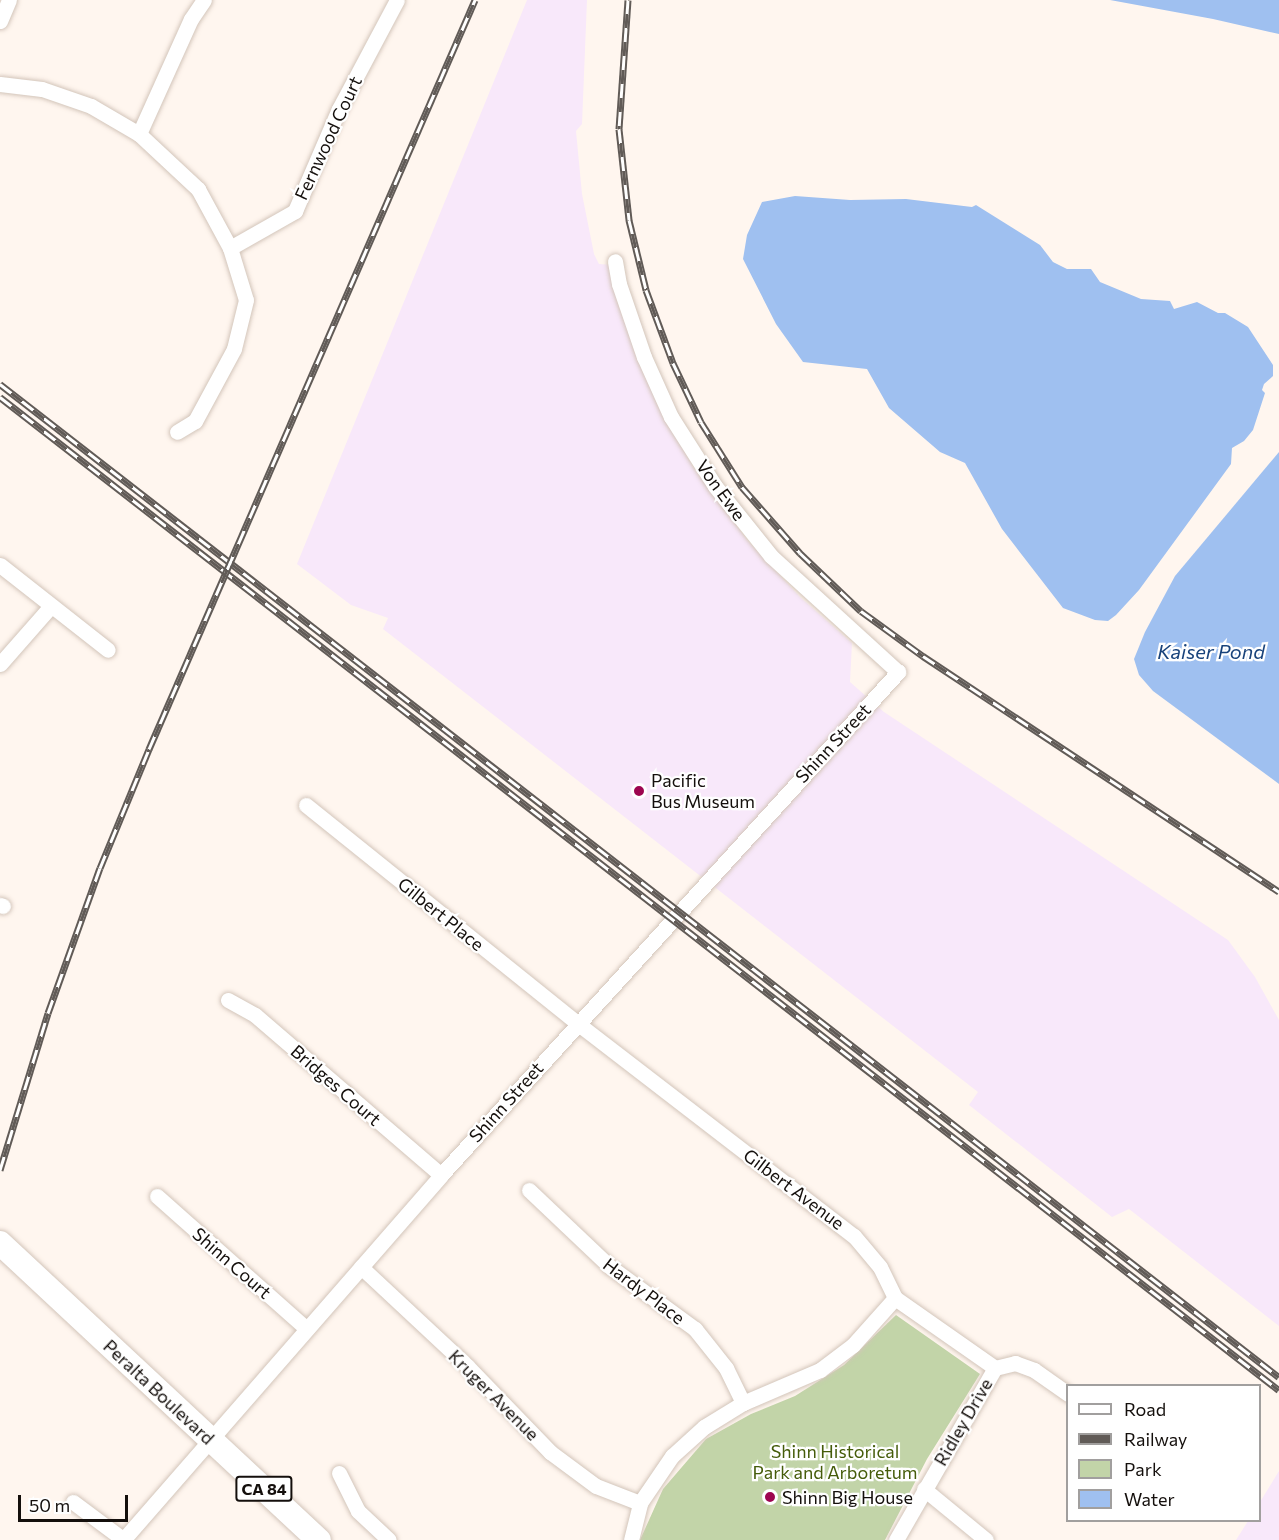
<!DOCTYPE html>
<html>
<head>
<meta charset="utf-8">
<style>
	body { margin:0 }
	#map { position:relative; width:1279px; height:1540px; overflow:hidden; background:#fff6ef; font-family:Commissioner,sans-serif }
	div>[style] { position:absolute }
	.industrial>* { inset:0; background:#f8e8fa }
	.green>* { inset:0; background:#c2d4a8 }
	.water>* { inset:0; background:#9fc0f0 }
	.roads { filter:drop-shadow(0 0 2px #d3c5ba) drop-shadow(0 0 2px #d3c5ba) }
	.minor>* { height:15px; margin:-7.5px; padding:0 7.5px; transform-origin:7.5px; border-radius:7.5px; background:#fff }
	.primary>* { height:24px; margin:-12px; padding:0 12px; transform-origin:12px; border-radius:12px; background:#fff }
	.rail>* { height:7px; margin-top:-3.5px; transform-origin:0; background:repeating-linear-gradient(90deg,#fff 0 14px,#615b57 0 28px); box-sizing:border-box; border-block:2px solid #615b57 }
	.dots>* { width:16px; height:16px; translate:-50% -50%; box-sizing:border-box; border:3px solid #fff; border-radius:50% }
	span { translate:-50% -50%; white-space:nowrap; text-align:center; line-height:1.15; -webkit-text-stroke:4.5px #fff; paint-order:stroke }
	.shield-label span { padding:2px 4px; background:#fff; border:2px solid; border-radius:4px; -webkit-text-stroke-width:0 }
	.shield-label { font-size:16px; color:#140f0c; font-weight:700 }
	.street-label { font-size:18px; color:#140f0c }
	.poi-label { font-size:18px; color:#140f0c }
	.left { translate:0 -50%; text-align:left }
	.park-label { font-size:18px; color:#455c0a }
	.water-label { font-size:20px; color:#19437b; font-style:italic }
	.legend { position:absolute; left:1066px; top:1384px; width:195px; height:138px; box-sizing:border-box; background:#fff; border:2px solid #a19f9e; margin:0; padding:8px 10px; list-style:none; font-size:18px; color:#140f0c }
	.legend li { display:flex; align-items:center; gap:12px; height:30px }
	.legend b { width:30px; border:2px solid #a19f9e }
	.scale { position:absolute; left:18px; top:1495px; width:110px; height:27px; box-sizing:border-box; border:3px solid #140f0c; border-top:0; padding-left:8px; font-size:18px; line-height:21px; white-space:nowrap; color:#140f0c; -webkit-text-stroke:4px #fff; paint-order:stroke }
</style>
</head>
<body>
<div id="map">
	<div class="industrial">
		<div style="clip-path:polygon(527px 0,587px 0,582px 124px,576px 131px,582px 194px,594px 254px,599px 264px,611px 265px,670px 426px,693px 467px,747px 540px,800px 597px,852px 643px,850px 682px,884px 712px,1228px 940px,1255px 977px,1279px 1020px,1279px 1326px,1129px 1209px,1112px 1217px,969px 1105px,978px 1092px,383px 629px,388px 618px,351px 605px,297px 564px)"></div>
		<div style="clip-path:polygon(1279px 1471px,1279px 1540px,1236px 1540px,1248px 1521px,1260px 1520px,1260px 1502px)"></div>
	</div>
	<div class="green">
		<div style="clip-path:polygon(896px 1315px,980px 1374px,927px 1459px,885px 1540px,640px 1540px,663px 1489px,706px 1439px,751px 1414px,795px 1396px,844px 1365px)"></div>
	</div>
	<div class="water">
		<div style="clip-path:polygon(1110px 0,1279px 0,1279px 34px,1213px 19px)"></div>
		<div style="clip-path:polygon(795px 196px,850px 200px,906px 199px,972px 207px,976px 205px,1040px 245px,1053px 262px,1067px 269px,1091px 269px,1100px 282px,1141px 299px,1170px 301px,1174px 309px,1197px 302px,1218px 313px,1225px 313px,1248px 327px,1273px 365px,1273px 376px,1264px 384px,1262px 390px,1265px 393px,1253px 430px,1244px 441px,1232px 448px,1231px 464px,1139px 590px,1116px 615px,1108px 621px,1095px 620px,1063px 608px,1002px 529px,965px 463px,940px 452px,889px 408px,867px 369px,803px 362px,776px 324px,743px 259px,747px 235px,762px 202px)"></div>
		<div style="clip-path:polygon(1279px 452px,1279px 784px,1153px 691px,1139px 675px,1134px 659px,1145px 632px,1175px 576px)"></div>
	</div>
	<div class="roads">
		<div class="minor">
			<div style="left:0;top:21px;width:23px;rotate:-67deg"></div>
			<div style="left:0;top:84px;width:42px;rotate:6.8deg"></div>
			<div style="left:42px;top:89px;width:52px;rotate:19.1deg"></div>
			<div style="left:91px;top:106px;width:56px;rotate:30.3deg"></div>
			<div style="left:139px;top:134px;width:81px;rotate:43deg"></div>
			<div style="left:198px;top:189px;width:67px;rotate:61.5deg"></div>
			<div style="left:230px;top:248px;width:54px;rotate:72.9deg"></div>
			<div style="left:246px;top:300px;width:50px;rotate:103.8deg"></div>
			<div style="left:234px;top:349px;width:82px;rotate:118.4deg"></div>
			<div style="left:195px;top:421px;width:21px;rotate:149deg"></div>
			<div style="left:139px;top:134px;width:126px;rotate:-65.7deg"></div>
			<div style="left:191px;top:19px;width:23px;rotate:-56deg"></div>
			<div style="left:230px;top:248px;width:75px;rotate:-29.6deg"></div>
			<div style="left:295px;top:211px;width:111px;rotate:-66.7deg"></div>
			<div style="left:339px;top:109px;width:123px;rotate:-62deg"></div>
			<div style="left:0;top:565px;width:137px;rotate:38.2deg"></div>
			<div style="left:0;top:664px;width:77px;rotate:-48.7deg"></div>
			<div style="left:306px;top:805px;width:348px;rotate:38.8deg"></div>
			<div style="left:577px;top:1023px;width:349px;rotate:37.6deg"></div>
			<div style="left:854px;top:1236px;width:40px;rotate:50deg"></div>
			<div style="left:880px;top:1267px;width:34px;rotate:64deg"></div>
			<div style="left:895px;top:1298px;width:122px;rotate:35deg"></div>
			<div style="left:0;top:905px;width:3px;rotate:18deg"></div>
			<div style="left:228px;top:1000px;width:31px;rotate:29deg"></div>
			<div style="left:255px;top:1015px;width:245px;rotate:40.7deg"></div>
			<div style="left:529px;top:1190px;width:110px;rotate:43.5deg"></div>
			<div style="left:609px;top:1266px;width:107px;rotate:36.2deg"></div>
			<div style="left:695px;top:1329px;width:50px;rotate:51.5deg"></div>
			<div style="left:726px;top:1368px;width:39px;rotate:64deg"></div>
			<div style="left:157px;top:1196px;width:200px;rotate:41.6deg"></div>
			<div style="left:361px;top:1267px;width:145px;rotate:43deg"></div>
			<div style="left:467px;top:1366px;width:120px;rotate:46deg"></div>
			<div style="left:550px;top:1452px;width:57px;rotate:36.5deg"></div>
			<div style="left:596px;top:1486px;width:47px;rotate:21.1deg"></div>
			<div style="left:995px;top:1368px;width:21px;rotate:-14deg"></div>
			<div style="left:1015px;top:1363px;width:20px;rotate:20deg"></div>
			<div style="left:1034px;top:1370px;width:42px;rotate:35.2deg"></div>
			<div style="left:339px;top:1473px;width:42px;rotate:63.4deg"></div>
			<div style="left:358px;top:1511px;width:42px;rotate:43.1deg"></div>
			<div style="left:924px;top:1489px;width:80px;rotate:39.4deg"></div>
			<div style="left:73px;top:1502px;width:64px;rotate:36.7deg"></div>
			<div style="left:123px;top:1540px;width:484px;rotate:-48.9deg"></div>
			<div style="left:441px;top:1175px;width:680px;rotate:-47.74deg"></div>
			<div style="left:898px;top:672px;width:172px;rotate:-137.6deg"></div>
			<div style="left:771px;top:556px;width:90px;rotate:-128.7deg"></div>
			<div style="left:715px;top:486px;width:82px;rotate:-122.5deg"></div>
			<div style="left:671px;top:417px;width:66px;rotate:-114.2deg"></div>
			<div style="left:644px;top:357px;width:77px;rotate:-108.9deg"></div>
			<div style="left:619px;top:284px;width:23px;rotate:-100deg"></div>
			<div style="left:631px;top:1540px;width:38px;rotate:-76deg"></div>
			<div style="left:640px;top:1503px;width:57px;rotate:-55.8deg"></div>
			<div style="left:672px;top:1456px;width:43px;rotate:-42.2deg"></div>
			<div style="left:704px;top:1427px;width:46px;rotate:-31.6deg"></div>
			<div style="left:743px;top:1403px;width:84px;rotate:-23.2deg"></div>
			<div style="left:820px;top:1370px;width:41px;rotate:-37.1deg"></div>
			<div style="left:853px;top:1345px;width:63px;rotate:-48.2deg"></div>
			<div style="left:896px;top:1540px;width:198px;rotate:-60.1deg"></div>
		</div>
		<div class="primary">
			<div style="left:0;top:1243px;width:436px;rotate:43deg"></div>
		</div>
	</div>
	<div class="rail">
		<div style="left:628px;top:0;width:129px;rotate:94deg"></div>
		<div style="left:619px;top:129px;width:92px;rotate:83.7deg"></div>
		<div style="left:629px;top:220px;width:72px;rotate:76.3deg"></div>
		<div style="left:646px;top:290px;width:78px;rotate:69.7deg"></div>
		<div style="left:673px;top:363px;width:65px;rotate:64.6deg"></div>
		<div style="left:701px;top:422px;width:77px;rotate:57.8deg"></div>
		<div style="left:742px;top:487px;width:88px;rotate:48.7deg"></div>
		<div style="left:800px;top:553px;width:84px;rotate:43.6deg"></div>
		<div style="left:861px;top:611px;width:77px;rotate:36deg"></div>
		<div style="left:923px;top:656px;width:427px;rotate:33.5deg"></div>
		<div style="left:0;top:384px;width:1619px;rotate:37.83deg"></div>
		<div style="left:0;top:397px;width:1619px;rotate:37.83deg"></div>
		<div style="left:0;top:1170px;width:164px;rotate:-73deg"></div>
		<div style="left:48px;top:1013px;width:154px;rotate:-70.3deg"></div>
		<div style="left:100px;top:868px;width:129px;rotate:-67.6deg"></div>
		<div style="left:149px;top:749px;width:817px;rotate:-66.48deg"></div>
	</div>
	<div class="dots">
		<div style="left:639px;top:791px;background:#9d0550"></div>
		<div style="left:770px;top:1497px;background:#9d0550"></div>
	</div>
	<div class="shield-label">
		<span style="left:264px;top:1489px">CA 84</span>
	</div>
	<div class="street-label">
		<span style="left:328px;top:138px;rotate:-65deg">Fernwood Court</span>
		<span style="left:721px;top:490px;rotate:54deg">Von Ewe</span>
		<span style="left:833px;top:743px;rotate:-47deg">Shinn Street</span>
		<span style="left:441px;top:914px;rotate:39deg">Gilbert Place</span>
		<span style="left:336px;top:1085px;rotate:41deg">Bridges Court</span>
		<span style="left:506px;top:1102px;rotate:-48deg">Shinn Street</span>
		<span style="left:794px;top:1189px;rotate:37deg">Gilbert Avenue</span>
		<span style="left:232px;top:1263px;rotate:41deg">Shinn Court</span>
		<span style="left:644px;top:1291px;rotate:37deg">Hardy Place</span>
		<span style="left:159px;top:1392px;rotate:43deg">Peralta Boulevard</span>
		<span style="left:494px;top:1395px;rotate:45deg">Kruger Avenue</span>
		<span style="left:963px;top:1422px;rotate:-60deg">Ridley Drive</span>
	</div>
	<div class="poi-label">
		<span class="left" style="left:651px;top:791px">Pacific<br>Bus Museum</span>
		<span class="left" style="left:782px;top:1497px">Shinn Big House</span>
	</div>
	<div class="park-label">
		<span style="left:835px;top:1462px">Shinn Historical<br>Park and Arboretum</span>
	</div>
	<div class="water-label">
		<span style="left:1211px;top:651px">Kaiser Pond</span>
	</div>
	<ul class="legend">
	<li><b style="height:8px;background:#fff"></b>Road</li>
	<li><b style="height:8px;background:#615b57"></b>Railway</li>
	<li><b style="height:16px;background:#c2d4a8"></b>Park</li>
	<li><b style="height:16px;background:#9fc0f0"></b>Water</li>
	</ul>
	<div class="scale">50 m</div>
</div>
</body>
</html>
